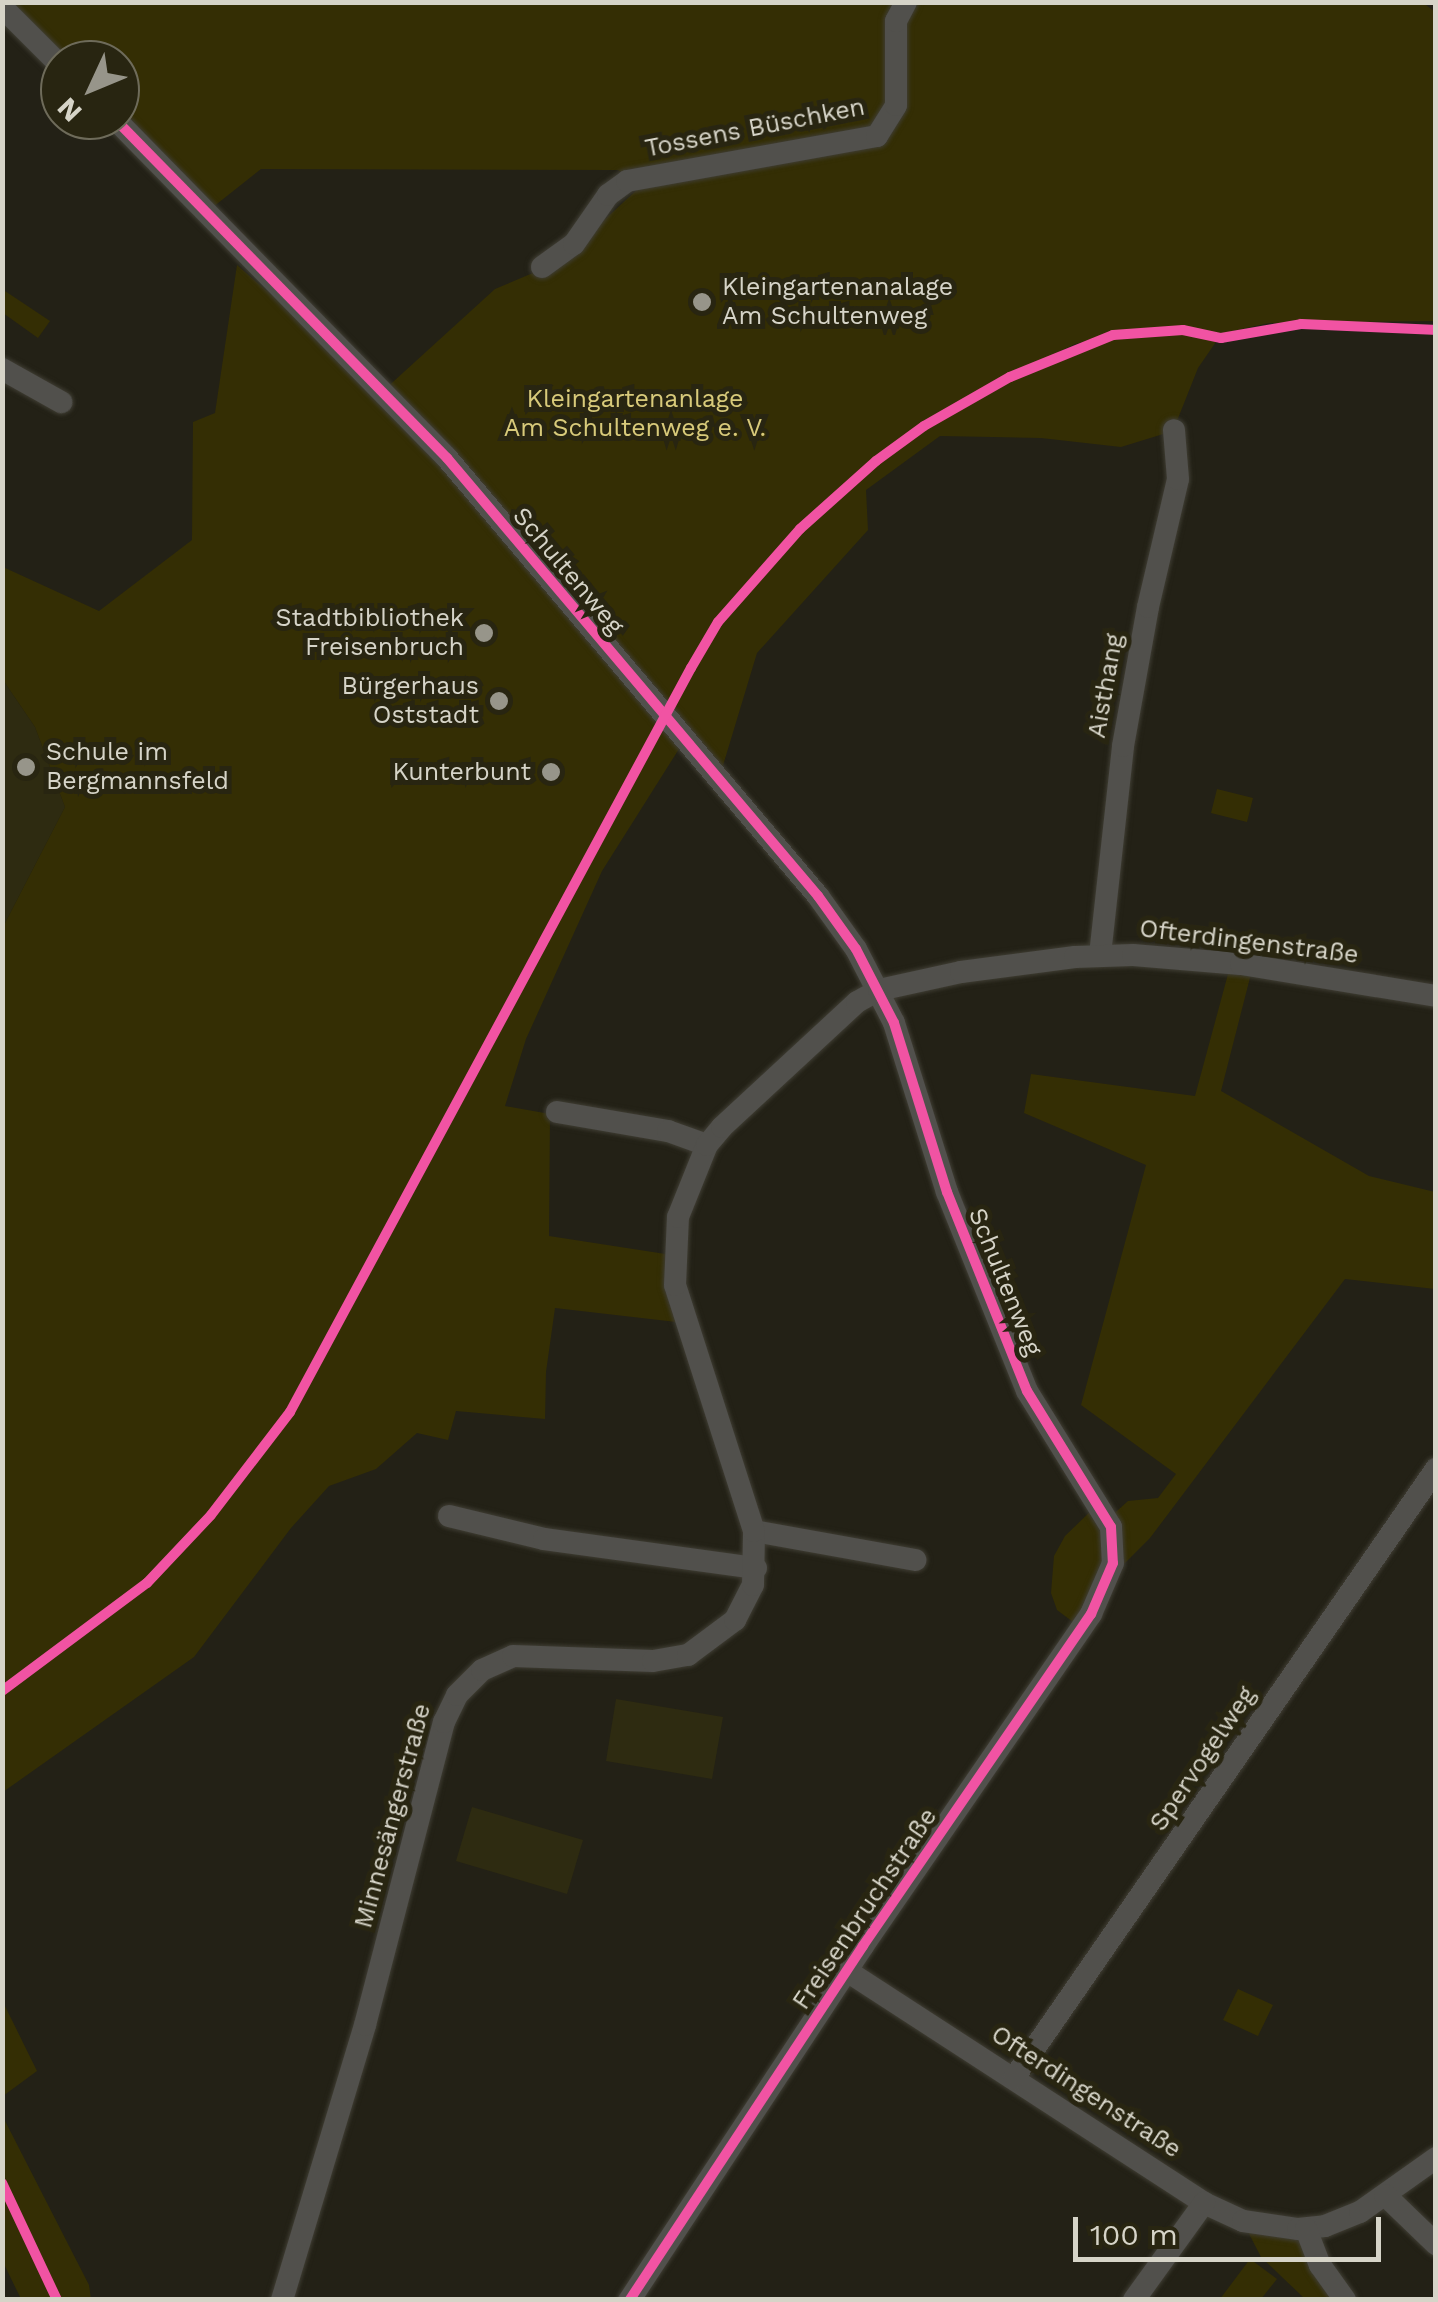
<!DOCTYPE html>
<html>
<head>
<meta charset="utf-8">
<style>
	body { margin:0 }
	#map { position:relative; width:1438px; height:2302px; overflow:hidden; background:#232116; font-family:"Work Sans",sans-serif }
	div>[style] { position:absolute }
	.built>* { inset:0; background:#2e2b11 }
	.green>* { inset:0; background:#342e04 }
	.roads { filter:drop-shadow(0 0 2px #3f3d33) drop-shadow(0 0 2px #3f3d33) }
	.street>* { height:22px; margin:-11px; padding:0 11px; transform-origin:11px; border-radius:11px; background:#51504c }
	.cycleway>* { height:10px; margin:-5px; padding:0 5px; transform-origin:5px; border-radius:5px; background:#f153a3 }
	.dots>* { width:28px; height:28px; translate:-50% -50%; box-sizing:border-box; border:5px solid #282511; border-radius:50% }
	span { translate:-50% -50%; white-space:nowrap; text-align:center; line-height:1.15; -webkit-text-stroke:10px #282511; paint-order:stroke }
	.street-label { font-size:25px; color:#d6d4c8 }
	.poi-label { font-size:25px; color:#d6d4c8 }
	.left { translate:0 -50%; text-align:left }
	.right { translate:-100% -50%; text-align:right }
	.park-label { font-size:25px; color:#d8ca7a }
	.frame { position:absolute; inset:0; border:5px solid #d6d4c8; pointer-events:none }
	.north { position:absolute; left:40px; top:40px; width:100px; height:100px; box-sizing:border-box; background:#282511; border:2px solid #6e6b5a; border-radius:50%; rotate:226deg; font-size:28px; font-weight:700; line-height:40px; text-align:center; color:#d6d4c8 }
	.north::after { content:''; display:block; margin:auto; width:35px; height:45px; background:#97958a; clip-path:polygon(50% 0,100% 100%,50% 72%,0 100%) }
	.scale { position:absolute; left:1073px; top:2217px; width:308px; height:45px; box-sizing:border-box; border:5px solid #d6d4c8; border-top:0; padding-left:12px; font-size:30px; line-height:35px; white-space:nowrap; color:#d6d4c8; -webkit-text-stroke:8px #282511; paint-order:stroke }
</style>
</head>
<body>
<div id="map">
	<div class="built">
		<div style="clip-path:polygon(3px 680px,35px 727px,65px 807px,3px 927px)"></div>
		<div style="clip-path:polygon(616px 1699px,723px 1717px,712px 1779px,606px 1761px)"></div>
		<div style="clip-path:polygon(472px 1807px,583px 1840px,567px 1894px,456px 1861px)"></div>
	</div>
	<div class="green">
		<div style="clip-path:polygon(1422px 2px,1435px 12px,1435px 321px,1269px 323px,1219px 334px,1183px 329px,1114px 334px,1075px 344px,1010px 375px,923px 425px,855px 476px,789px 540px,894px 448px,1011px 378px,1113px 336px,1184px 333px,1218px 339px,1198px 368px,1173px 431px,1121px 447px,1041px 438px,940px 436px,866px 490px,868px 530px,757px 653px,718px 782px,684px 741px,602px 871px,526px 1039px,505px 1106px,550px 1114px,549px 1236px,672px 1255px,685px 1323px,555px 1308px,546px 1372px,545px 1419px,456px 1411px,448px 1440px,417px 1433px,376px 1469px,329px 1486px,291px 1528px,194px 1657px,3px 1792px,3px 927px,65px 807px,35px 727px,3px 680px,3px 567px,99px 611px,192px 540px,193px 422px,215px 413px,237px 265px,383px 391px,495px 289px,559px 262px,642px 185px,618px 170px,261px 169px,208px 211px,120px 120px,120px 60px,60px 60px,3px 3px)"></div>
		<div style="clip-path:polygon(2px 289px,50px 321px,38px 338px,3px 313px)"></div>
		<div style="clip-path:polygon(1217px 789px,1253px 798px,1247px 822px,1211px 813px)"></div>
		<div style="clip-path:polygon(1231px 963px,1253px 966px,1221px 1091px,1369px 1176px,1435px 1192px,1435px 1289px,1345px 1279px,1150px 1538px,1124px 1564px,1081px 1628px,1057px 1610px,1051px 1593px,1054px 1556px,1065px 1536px,1098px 1504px,1107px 1520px,1128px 1501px,1158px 1498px,1176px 1474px,1081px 1405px,1146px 1165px,1024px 1113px,1031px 1074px,1195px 1096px)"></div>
		<div style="clip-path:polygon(1238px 1989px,1273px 2005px,1258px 2036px,1223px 2020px)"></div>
		<div style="clip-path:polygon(3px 2002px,37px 2071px,3px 2096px,2px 2096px)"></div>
		<div style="clip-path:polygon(2px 2115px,89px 2285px,91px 2299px,21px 2299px,3px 2262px)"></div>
		<div style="clip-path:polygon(1243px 2222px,1299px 2229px,1301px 2247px,1338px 2299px,1305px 2299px,1261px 2257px)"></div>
		<div style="clip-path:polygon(1250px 2259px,1277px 2279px,1261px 2299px,1220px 2299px)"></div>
	</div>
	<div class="roads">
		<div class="street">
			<div style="left:2px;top:7px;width:82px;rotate:45deg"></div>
			<div style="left:116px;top:120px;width:473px;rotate:45.6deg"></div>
			<div style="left:447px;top:458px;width:574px;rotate:49.73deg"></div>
			<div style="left:818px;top:896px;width:65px;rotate:54.4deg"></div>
			<div style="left:856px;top:949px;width:83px;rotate:62.8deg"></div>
			<div style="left:894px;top:1023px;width:177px;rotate:72.6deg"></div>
			<div style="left:947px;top:1192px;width:214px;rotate:68.1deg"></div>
			<div style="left:1027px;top:1391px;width:160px;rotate:58.3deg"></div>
			<div style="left:1111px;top:1527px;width:36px;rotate:87deg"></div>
			<div style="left:1113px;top:1563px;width:56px;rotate:113.3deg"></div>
			<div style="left:1091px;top:1614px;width:403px;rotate:124.5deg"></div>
			<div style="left:863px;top:1946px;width:424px;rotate:123.4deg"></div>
			<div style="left:542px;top:267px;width:39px;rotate:-36deg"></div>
			<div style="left:574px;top:244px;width:60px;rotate:-55.2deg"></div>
			<div style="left:608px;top:195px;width:24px;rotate:-36deg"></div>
			<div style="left:627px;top:181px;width:254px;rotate:-10.2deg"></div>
			<div style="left:877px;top:136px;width:36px;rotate:-58deg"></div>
			<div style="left:896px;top:105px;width:84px;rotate:-90deg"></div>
			<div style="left:896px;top:21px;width:21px;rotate:-62deg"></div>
			<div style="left:2px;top:369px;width:68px;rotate:29.2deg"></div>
			<div style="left:1100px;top:955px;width:210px;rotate:-83.7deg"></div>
			<div style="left:1123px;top:746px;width:141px;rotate:-79.8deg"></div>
			<div style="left:1148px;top:607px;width:131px;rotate:-76.8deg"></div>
			<div style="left:1178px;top:479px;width:49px;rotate:-94.7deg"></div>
			<div style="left:557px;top:1112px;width:113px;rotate:9.7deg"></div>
			<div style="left:668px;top:1131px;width:41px;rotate:19.7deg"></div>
			<div style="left:449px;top:1516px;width:98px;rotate:13.6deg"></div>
			<div style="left:544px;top:1539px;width:214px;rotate:7.8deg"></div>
			<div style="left:754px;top:1531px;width:164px;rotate:10.2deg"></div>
			<div style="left:847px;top:1971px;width:426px;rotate:33deg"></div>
			<div style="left:1204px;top:2203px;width:43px;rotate:24.8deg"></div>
			<div style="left:1243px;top:2221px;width:56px;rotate:8.3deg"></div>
			<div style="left:1298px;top:2229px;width:27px;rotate:-6deg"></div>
			<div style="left:1325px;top:2226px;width:38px;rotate:-22deg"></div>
			<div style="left:1360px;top:2212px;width:93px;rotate:-35.4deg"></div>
			<div style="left:1014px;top:2078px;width:741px;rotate:-55.28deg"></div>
			<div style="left:1385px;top:2195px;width:71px;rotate:43.9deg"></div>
			<div style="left:1306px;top:2229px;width:39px;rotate:69deg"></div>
			<div style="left:1320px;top:2265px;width:43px;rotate:54.5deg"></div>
			<div style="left:282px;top:2300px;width:287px;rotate:-73.2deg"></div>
			<div style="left:365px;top:2025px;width:313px;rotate:-75.4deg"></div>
			<div style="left:444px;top:1722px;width:30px;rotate:-64deg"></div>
			<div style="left:457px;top:1695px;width:35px;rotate:-45deg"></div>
			<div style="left:482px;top:1670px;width:34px;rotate:-24deg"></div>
			<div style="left:513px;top:1656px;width:140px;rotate:2deg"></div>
			<div style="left:653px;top:1661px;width:36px;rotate:-10deg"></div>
			<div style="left:688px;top:1655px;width:59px;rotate:-36.7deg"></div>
			<div style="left:735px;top:1620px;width:39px;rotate:-63deg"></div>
			<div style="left:753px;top:1585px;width:54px;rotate:-88.9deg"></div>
			<div style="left:754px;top:1531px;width:258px;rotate:-107.8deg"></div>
			<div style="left:675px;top:1285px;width:68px;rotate:-87.5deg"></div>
			<div style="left:678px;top:1217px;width:78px;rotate:-68.1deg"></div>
			<div style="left:707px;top:1145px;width:23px;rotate:-50deg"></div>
			<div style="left:722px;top:1127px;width:184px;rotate:-42.8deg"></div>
			<div style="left:857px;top:1002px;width:25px;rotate:-29deg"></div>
			<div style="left:879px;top:990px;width:84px;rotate:-12.4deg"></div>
			<div style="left:961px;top:972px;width:115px;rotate:-7.5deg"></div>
			<div style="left:1075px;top:957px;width:58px;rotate:-2deg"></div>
			<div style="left:1133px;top:955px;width:108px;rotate:4.8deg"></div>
			<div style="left:1241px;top:964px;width:198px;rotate:9.3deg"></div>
			<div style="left:1134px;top:2300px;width:120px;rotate:-54.2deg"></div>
		</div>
	</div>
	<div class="cycleway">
		<div style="left:116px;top:120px;width:473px;rotate:45.6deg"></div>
		<div style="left:447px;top:458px;width:574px;rotate:49.73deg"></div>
		<div style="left:818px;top:896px;width:65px;rotate:54.4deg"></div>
		<div style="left:856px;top:949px;width:83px;rotate:62.8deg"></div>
		<div style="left:894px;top:1023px;width:177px;rotate:72.6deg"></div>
		<div style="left:947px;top:1192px;width:214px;rotate:68.1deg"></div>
		<div style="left:1027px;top:1391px;width:160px;rotate:58.3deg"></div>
		<div style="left:1111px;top:1527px;width:36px;rotate:87deg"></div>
		<div style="left:1113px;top:1563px;width:56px;rotate:113.3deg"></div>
		<div style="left:1091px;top:1614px;width:403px;rotate:124.5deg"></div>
		<div style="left:863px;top:1946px;width:424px;rotate:123.4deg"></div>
		<div style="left:2px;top:1691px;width:181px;rotate:-36.7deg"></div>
		<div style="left:147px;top:1583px;width:93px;rotate:-46.7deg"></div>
		<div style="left:211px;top:1515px;width:130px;rotate:-52.5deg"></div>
		<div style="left:290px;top:1412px;width:845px;rotate:-61.68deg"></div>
		<div style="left:691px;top:668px;width:53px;rotate:-59.6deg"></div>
		<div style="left:718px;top:622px;width:124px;rotate:-48.6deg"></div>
		<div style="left:800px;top:529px;width:102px;rotate:-41.8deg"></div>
		<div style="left:876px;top:461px;width:59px;rotate:-36.1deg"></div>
		<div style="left:924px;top:426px;width:99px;rotate:-29.7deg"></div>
		<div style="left:1010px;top:377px;width:111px;rotate:-22.2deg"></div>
		<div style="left:1113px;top:335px;width:70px;rotate:-4.1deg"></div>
		<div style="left:1183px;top:330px;width:39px;rotate:12deg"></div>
		<div style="left:1221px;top:338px;width:81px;rotate:-9.9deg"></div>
		<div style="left:1301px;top:324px;width:135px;rotate:2.5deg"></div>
		<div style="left:2px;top:2183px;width:129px;rotate:64.8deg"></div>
	</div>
	<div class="dots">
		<div style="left:702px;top:302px;background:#97958a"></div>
		<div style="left:484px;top:633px;background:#97958a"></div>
		<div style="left:499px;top:701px;background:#97958a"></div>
		<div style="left:26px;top:767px;background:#97958a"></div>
		<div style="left:551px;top:772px;background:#97958a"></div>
	</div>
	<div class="street-label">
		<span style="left:755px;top:128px;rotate:-11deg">Tossens Büschken</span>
		<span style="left:568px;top:571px;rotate:50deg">Schultenweg</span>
		<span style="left:1106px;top:686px;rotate:-80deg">Aisthang</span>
		<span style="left:1249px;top:942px;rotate:7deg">Ofterdingenstraße</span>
		<span style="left:1005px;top:1282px;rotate:68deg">Schultenweg</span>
		<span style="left:1203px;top:1759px;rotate:-56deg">Spervogelweg</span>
		<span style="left:393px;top:1816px;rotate:-75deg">Minnesängerstraße</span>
		<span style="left:865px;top:1909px;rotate:-56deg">Freisenbruchstraße</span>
		<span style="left:1086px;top:2092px;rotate:33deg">Ofterdingenstraße</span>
	</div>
	<div class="poi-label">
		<span class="left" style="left:722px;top:302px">Kleingartenanalage<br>Am Schultenweg</span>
		<span class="right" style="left:464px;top:633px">Stadtbibliothek<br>Freisenbruch</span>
		<span class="right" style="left:479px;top:701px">Bürgerhaus<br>Oststadt</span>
		<span class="left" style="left:46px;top:767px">Schule im<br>Bergmannsfeld</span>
		<span class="right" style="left:531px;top:772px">Kunterbunt</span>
	</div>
	<div class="park-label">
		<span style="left:635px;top:414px">Kleingartenanlage<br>Am Schultenweg e. V.</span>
	</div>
	<div class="frame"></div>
	<div class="north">N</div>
	<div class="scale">100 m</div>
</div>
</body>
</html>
